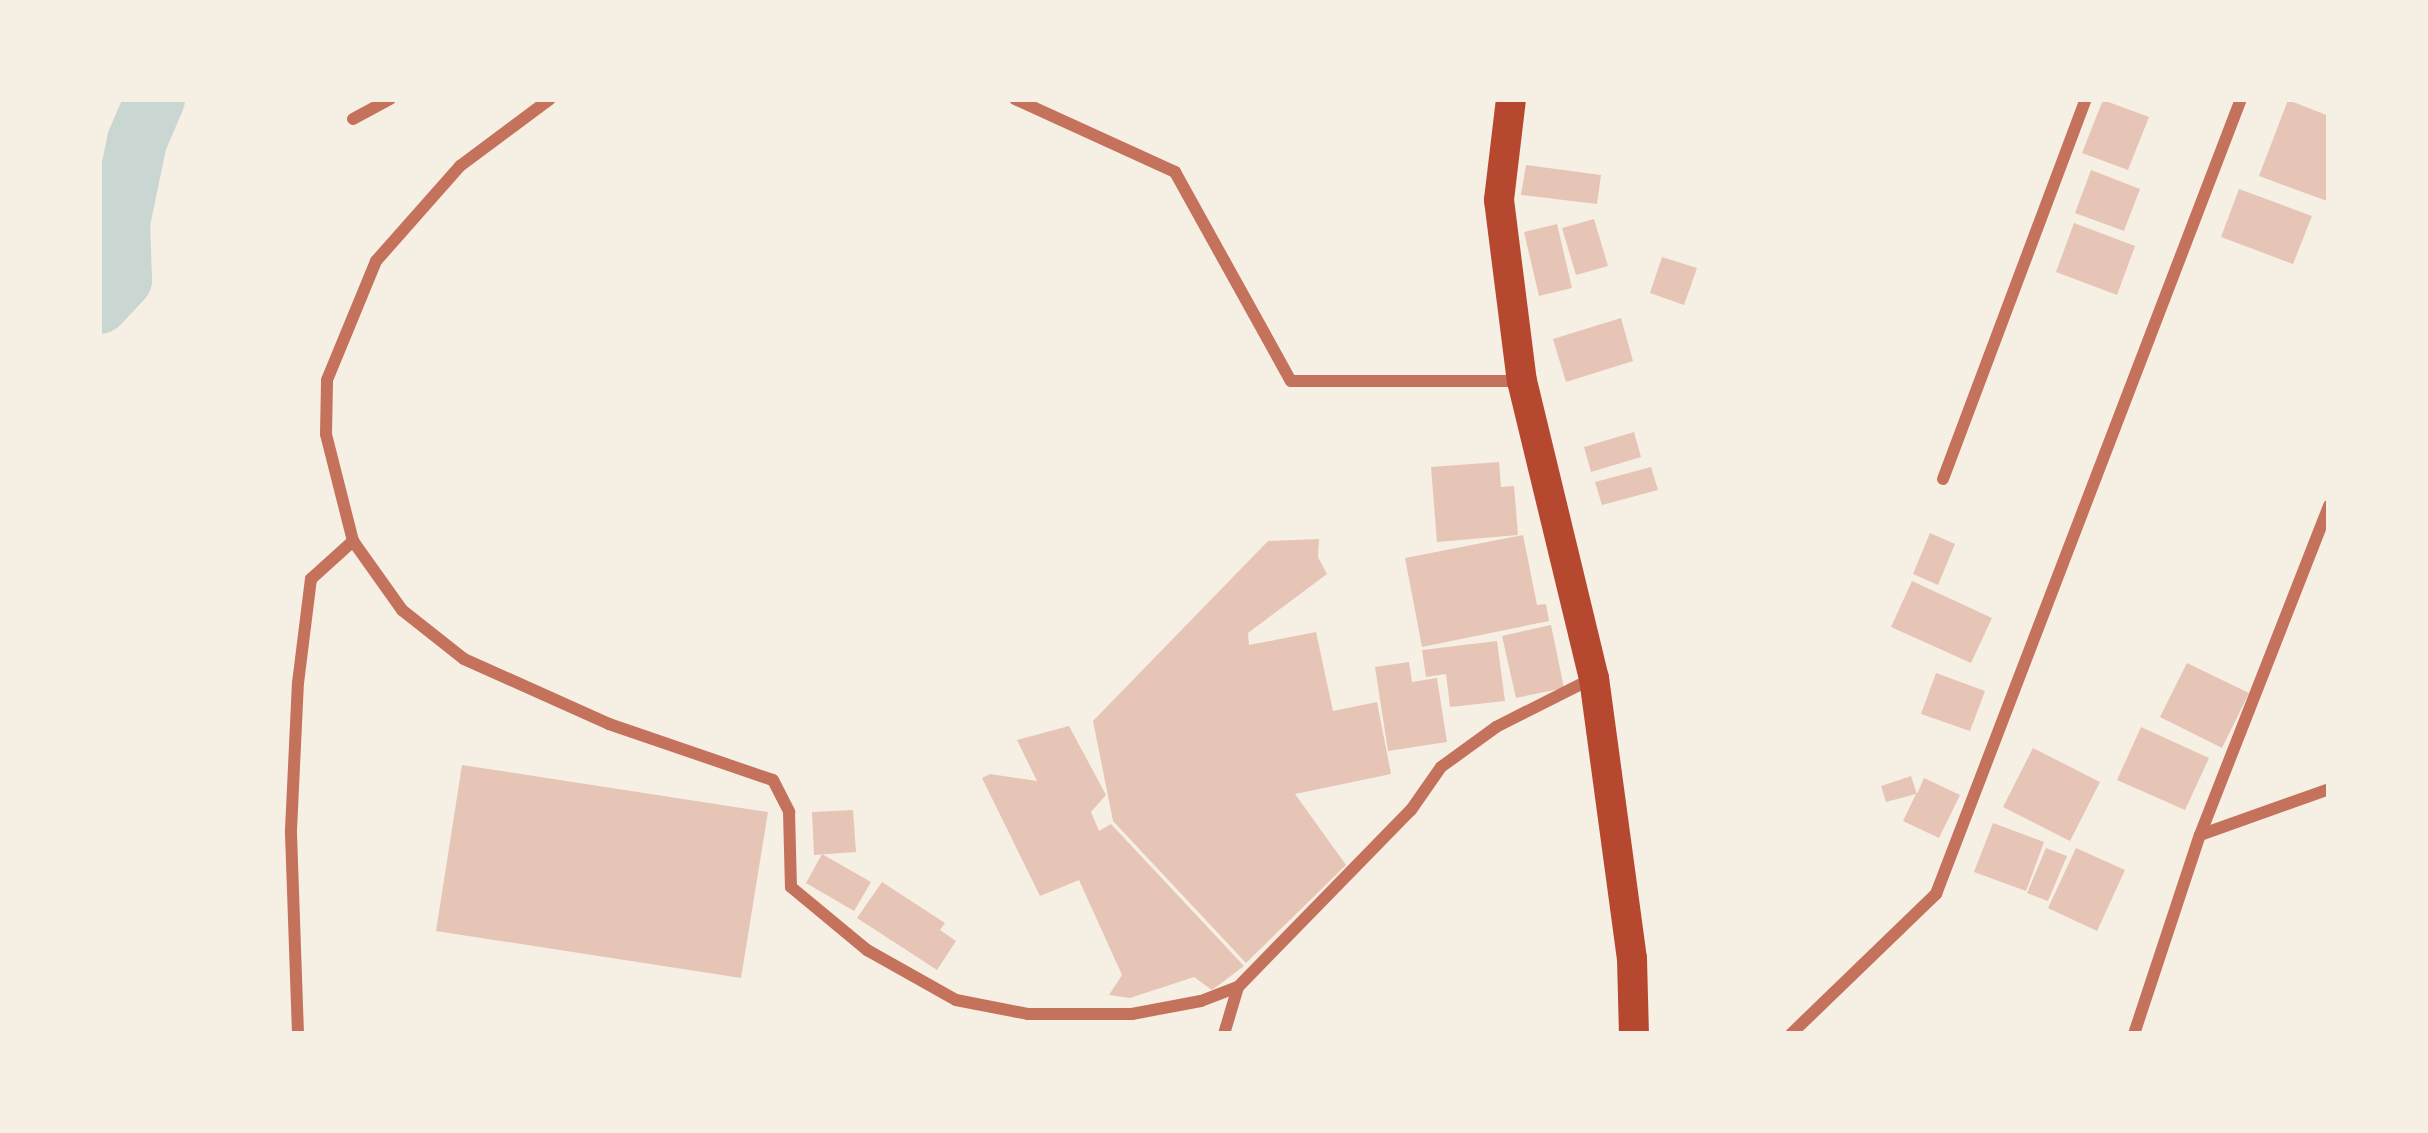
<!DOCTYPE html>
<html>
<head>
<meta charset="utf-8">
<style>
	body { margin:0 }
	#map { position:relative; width:2428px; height:1133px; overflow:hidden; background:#f6efe4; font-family:Overpass,sans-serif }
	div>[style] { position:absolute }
	.river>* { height:60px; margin:-30px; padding:0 30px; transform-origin:30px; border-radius:30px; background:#c9d6d2 }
	.building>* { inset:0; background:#e6c5b7 }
	.minor>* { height:12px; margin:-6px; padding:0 6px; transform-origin:6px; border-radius:6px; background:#c5725c }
	.primary>* { height:30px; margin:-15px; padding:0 15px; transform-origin:15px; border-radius:15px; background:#b5482f }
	span { translate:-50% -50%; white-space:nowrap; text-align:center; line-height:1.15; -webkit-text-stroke:9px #f6efe4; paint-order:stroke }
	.frame { position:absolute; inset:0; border:102px solid #f6efe4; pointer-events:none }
</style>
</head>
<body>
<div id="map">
	<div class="river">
		<div style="left:99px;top:304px;width:34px;rotate:-47deg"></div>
		<div style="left:122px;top:279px;width:56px;rotate:-92deg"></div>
		<div style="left:120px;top:223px;width:84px;rotate:-78.3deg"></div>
		<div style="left:137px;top:141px;width:46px;rotate:-66.8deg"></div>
	</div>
	<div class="building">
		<div style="clip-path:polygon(2103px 100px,2149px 117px,2128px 170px,2082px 153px)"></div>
		<div style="clip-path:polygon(2288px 100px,2329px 116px,2327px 201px,2259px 176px)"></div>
		<div style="clip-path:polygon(1526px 165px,1601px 175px,1597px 204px,1521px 195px)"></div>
		<div style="clip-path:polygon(2091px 170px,2140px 189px,2124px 231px,2075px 213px)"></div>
		<div style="clip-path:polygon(2239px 189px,2312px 216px,2293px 264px,2221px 237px)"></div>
		<div style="clip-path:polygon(1594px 219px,1608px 266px,1576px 275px,1562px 228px)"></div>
		<div style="clip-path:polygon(2074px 223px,2135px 246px,2117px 295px,2056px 272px)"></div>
		<div style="clip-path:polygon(1557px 224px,1572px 288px,1539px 296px,1524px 232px)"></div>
		<div style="clip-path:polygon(1662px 257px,1697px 268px,1684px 305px,1650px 293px)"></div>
		<div style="clip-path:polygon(1621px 318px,1633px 361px,1566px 382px,1553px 339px)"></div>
		<div style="clip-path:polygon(1634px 432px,1641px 457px,1591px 472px,1584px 447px)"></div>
		<div style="clip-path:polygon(1499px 462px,1501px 487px,1514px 486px,1518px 535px,1437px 542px,1431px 467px)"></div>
		<div style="clip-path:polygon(1651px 467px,1658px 490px,1602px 505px,1595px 482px)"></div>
		<div style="clip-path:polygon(1930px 533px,1955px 544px,1938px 585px,1913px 574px)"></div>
		<div style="clip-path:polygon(1523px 535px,1537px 605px,1546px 604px,1549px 621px,1422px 647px,1405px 558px)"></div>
		<div style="clip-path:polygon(1319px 539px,1318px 557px,1327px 574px,1248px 633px,1249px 645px,1316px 632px,1333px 711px,1377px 702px,1391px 774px,1295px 794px,1346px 865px,1246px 963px,1113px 821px,1093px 721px,1268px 541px)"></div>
		<div style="clip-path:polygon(1912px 581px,1992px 618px,1971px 663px,1891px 627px)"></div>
		<div style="clip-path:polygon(1551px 625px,1564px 688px,1516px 698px,1502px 636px)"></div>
		<div style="clip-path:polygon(1497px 641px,1505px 701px,1450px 707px,1446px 674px,1426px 677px,1422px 650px)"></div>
		<div style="clip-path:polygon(1409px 662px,1412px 682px,1437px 678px,1447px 742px,1388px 751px,1375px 667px)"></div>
		<div style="clip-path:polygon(2187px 663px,2249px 693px,2222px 748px,2160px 717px)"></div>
		<div style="clip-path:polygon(1936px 673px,1985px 691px,1970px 731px,1921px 714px)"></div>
		<div style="clip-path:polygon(1069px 726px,1106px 795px,1091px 812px,1099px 831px,1111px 824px,1244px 966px,1212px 990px,1194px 977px,1130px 998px,1109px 995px,1122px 975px,1079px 880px,1040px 896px,982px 778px,990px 774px,1037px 781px,1017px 740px)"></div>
		<div style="clip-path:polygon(2141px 727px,2209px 758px,2185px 810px,2117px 780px)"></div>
		<div style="clip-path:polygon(2033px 748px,2100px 782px,2070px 841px,2003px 807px)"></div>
		<div style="clip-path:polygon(462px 765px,768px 812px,741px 978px,436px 931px)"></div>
		<div style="clip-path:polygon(1911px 776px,1917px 794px,1924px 778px,1960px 795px,1939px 838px,1903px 821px,1916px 794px,1886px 802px,1881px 786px)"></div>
		<div style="clip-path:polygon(853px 810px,856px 852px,814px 855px,812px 812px)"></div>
		<div style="clip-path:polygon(1993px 823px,2044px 842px,2026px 891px,1974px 872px)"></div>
		<div style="clip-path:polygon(2046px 848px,2067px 856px,2048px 901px,2027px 893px)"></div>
		<div style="clip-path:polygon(2076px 848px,2125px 870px,2097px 931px,2048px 908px)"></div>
		<div style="clip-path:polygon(822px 854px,871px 882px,854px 911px,806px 883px)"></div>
		<div style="clip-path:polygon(882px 882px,945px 923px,940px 930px,956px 941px,937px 970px,857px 918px)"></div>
	</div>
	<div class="minor">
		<div style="left:1015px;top:99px;width:176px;rotate:24.5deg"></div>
		<div style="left:1175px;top:172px;width:239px;rotate:61deg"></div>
		<div style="left:1291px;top:381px;width:231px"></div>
		<div style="left:353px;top:119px;width:42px;rotate:-28.4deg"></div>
		<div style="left:1943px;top:479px;width:406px;rotate:-69.4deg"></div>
		<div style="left:353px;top:541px;width:85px;rotate:54.6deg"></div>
		<div style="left:402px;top:610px;width:79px;rotate:38.3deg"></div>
		<div style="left:464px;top:659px;width:159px;rotate:24.1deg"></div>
		<div style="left:609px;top:724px;width:173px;rotate:18.9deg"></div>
		<div style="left:773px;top:780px;width:36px;rotate:63deg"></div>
		<div style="left:789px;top:812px;width:75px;rotate:88.5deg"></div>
		<div style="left:791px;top:887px;width:99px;rotate:39.7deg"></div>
		<div style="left:867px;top:950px;width:102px;rotate:29.3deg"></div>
		<div style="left:956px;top:1000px;width:73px;rotate:11deg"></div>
		<div style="left:1028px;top:1014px;width:104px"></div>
		<div style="left:1132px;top:1014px;width:70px;rotate:-10.7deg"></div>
		<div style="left:1201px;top:1001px;width:40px;rotate:-21deg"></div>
		<div style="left:1238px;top:987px;width:248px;rotate:-45.7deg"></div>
		<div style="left:1411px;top:810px;width:52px;rotate:-55.1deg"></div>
		<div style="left:1441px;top:767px;width:68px;rotate:-36deg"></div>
		<div style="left:1496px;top:727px;width:109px;rotate:-26.8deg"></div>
		<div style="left:2200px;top:835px;width:354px;rotate:-68.6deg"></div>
		<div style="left:298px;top:1034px;width:204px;rotate:-92deg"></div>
		<div style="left:291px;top:830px;width:147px;rotate:-87.3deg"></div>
		<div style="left:298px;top:683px;width:105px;rotate:-82.9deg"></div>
		<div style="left:311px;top:579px;width:57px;rotate:-42.1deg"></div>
		<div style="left:353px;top:541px;width:110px;rotate:-104.2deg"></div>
		<div style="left:326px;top:434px;width:54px;rotate:-88.9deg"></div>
		<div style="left:327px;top:380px;width:129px;rotate:-67.6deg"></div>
		<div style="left:376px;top:261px;width:127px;rotate:-48.5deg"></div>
		<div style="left:460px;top:166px;width:112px;rotate:-36.7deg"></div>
		<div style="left:1224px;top:1034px;width:49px;rotate:-73.4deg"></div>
		<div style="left:1791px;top:1034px;width:202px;rotate:-44deg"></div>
		<div style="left:1936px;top:894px;width:851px;rotate:-69.01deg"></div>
		<div style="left:2134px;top:1034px;width:210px;rotate:-71.7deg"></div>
		<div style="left:2200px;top:835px;width:137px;rotate:-19.6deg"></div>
	</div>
	<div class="primary">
		<div style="left:1511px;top:99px;width:102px;rotate:96.8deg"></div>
		<div style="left:1499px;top:200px;width:182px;rotate:82.8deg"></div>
		<div style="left:1522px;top:381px;width:306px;rotate:76.4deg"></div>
		<div style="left:1594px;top:678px;width:284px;rotate:82.3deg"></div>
		<div style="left:1632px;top:959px;width:75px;rotate:88.5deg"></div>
	</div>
	<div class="frame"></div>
</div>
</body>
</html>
